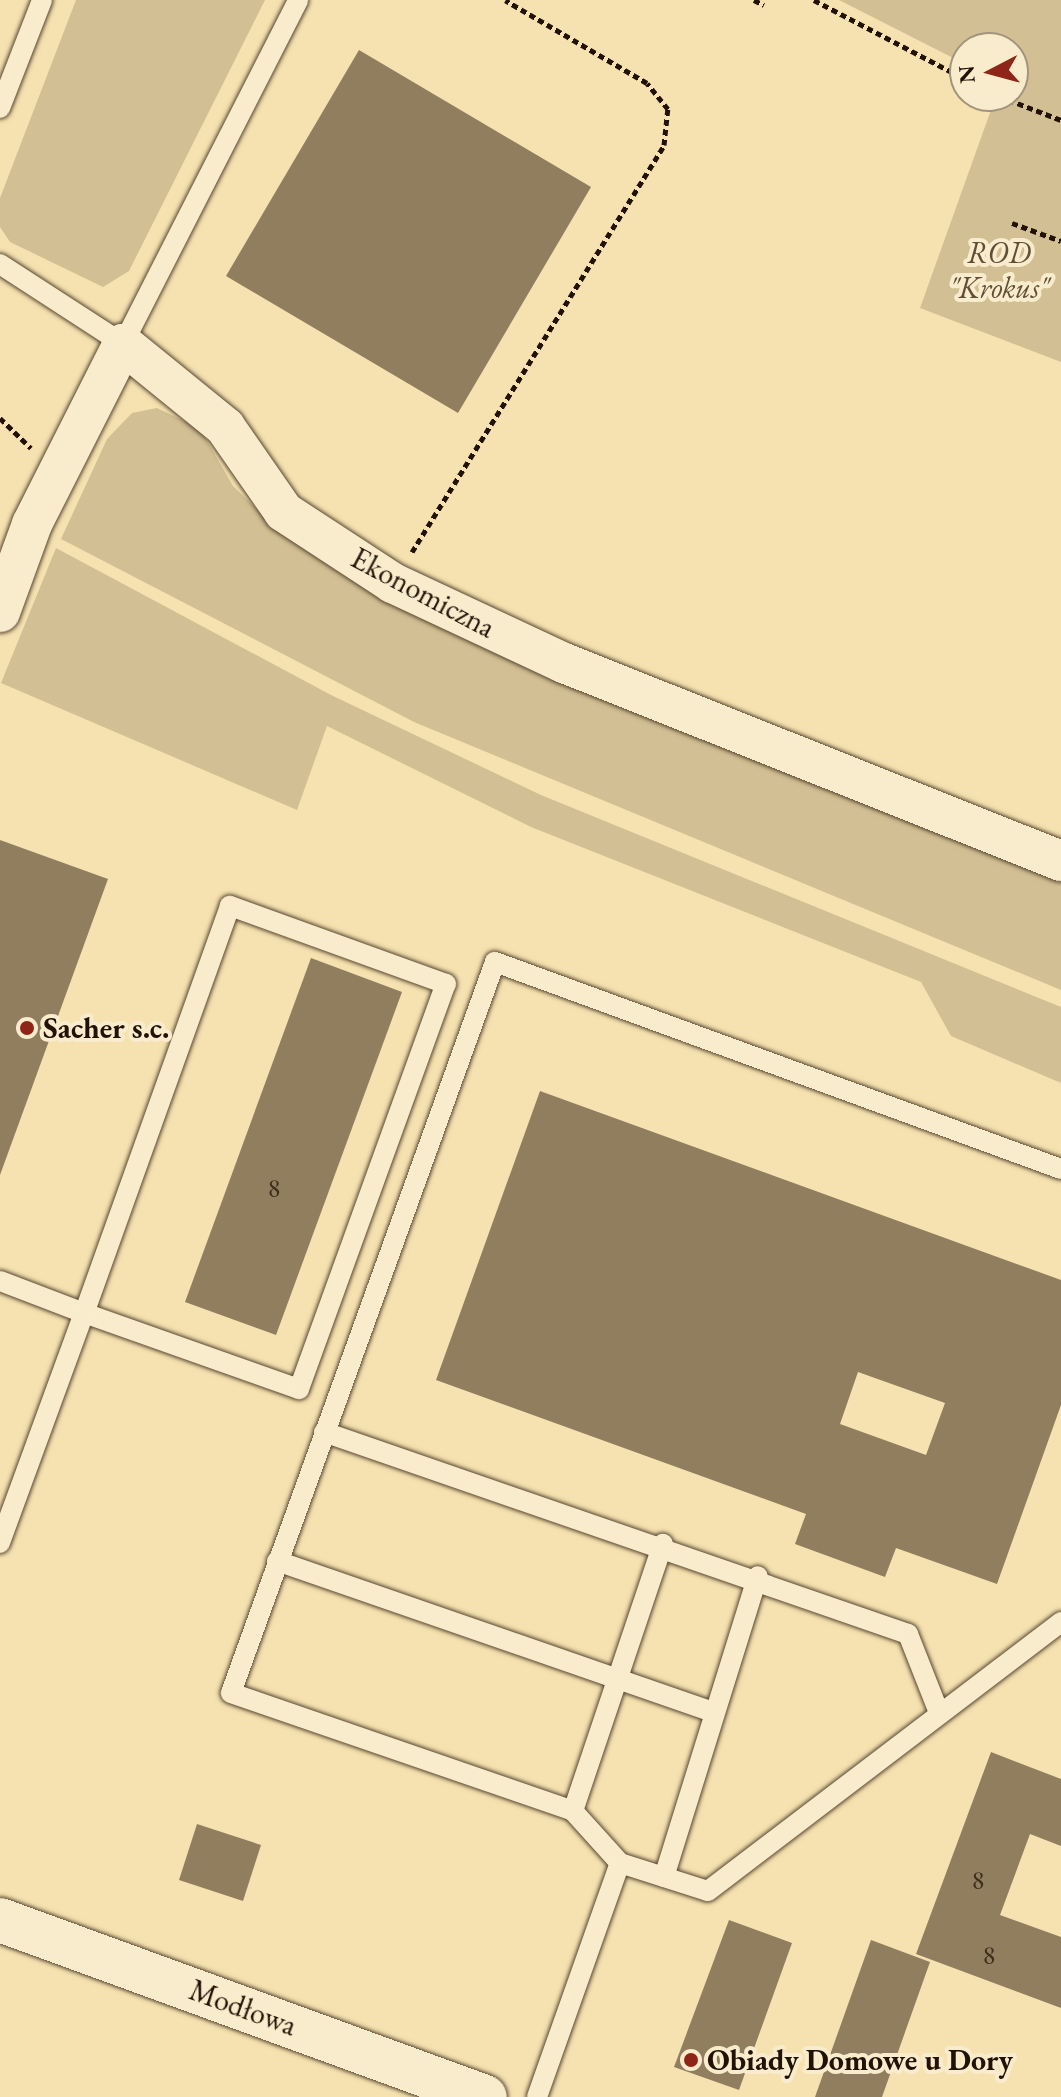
<!DOCTYPE html>
<html>
<head>
<meta charset="utf-8">
<style>
	body { margin:0 }
	#map { position:relative; width:1061px; height:2097px; overflow:hidden; background:#f6e2b0; font-family:"EB Garamond",serif }
	div>[style] { position:absolute }
	.green>* { inset:0; background:#d2bf93 }
	.building>* { inset:0; background:#907e5e }
	.path>* { height:5px; margin-top:-2.5px; transform-origin:0; background:repeating-linear-gradient(90deg,#221206 0 6px,transparent 0 10px) }
	.roads { filter:drop-shadow(0 0 2px #574630) drop-shadow(0 0 2px #574630) }
	.service>* { height:20px; margin:-10px; padding:0 10px; transform-origin:10px; border-radius:10px; background:#f9eccc }
	.minor>* { height:40px; margin:-20px; padding:0 20px; transform-origin:20px; border-radius:20px; background:#f9eccc }
	.tertiary>* { height:44px; margin:-22px; padding:0 22px; transform-origin:22px; border-radius:22px; background:#f9eccc }
	.dots>* { width:22px; height:22px; translate:-50% -50%; box-sizing:border-box; border:4px solid #f9eccc; border-radius:50% }
	span { translate:-50% -50%; white-space:nowrap; text-align:center; line-height:1.15; -webkit-text-stroke:8px #f9eccc; paint-order:stroke }
	.number-label { font-size:26px; color:#3e2d1c }
	.number-label span { -webkit-text-stroke-width:0 }
	.park-label { font-size:30px; color:#604f37; font-style:italic }
	.street-label { font-size:30px; color:#221206 }
	.poi-label { font-size:30px; color:#221206; font-weight:700 }
	.left { translate:0 -50%; text-align:left }
	.north { position:absolute; left:949px; top:32px; width:80px; height:80px; box-sizing:border-box; background:#f9eccc; border:2px solid #a3957d; border-radius:50%; rotate:264deg; font-size:22px; font-weight:700; line-height:32px; text-align:center; color:#221206 }
	.north::after { content:''; display:block; margin:auto; width:28px; height:36px; background:#8f2418; clip-path:polygon(50% 0,100% 100%,50% 72%,0 100%) }
</style>
</head>
<body>
<div id="map">
	<div class="green">
		<div style="clip-path:polygon(76px 0,265px 0,129px 271px,103px 287px,10px 242px,0 227px,0 198px)"></div>
		<div style="clip-path:polygon(839px 0,1061px 0,1061px 362px,920px 308px,996px 96px,1013px 96px,1013px 48px,965px 48px,965px 64px)"></div>
		<div style="clip-path:polygon(157px 408px,186px 422px,192px 415px,233px 486px,270px 522px,1061px 878px,1061px 990px,414px 722px,61px 539px,107px 439px,132px 413px)"></div>
		<div style="clip-path:polygon(56px 548px,331px 695px,541px 795px,1061px 1007px,1061px 1083px,951px 1036px,921px 982px,531px 827px,327px 726px,297px 810px,1px 683px)"></div>
	</div>
	<div class="building">
		<div style="clip-path:polygon(359px 50px,591px 187px,458px 413px,226px 276px)"></div>
		<div style="clip-path:polygon(0 840px,108px 879px,0 1175px)"></div>
		<div style="clip-path:polygon(311px 958px,402px 992px,276px 1335px,185px 1302px)"></div>
		<div style="clip-path:polygon(evenodd,540px 1091px,1061px 1280px,1061px 1405px,997px 1584px,896px 1548px,885px 1577px,795px 1544px,806px 1514px,436px 1380px,540px 1091px,858px 1372px,945px 1403px,926px 1455px,840px 1424px,858px 1372px)"></div>
		<div style="clip-path:polygon(991px 1752px,1061px 1779px,1061px 1846px,1030px 1834px,1000px 1915px,1061px 1937px,1061px 2008px,916px 1954px)"></div>
		<div style="clip-path:polygon(197px 1824px,261px 1845px,243px 1901px,179px 1880px)"></div>
		<div style="clip-path:polygon(729px 1920px,792px 1943px,739px 2090px,674px 2067px)"></div>
		<div style="clip-path:polygon(871px 1940px,930px 1962px,882px 2097px,815px 2097px)"></div>
	</div>
	<div class="path">
		<div style="left:754px;top:0;width:11px;rotate:27deg"></div>
		<div style="left:814px;top:0;width:170px;rotate:27.6deg"></div>
		<div style="left:999px;top:96px;width:66px;rotate:21.2deg"></div>
		<div style="left:1012px;top:223px;width:52px;rotate:20.2deg"></div>
		<div style="left:0;top:418px;width:43px;rotate:44.1deg"></div>
		<div style="left:412px;top:552px;width:479px;rotate:-58.2deg"></div>
		<div style="left:664px;top:145px;width:36px;rotate:-84deg"></div>
		<div style="left:668px;top:109px;width:33px;rotate:-129deg"></div>
		<div style="left:647px;top:83px;width:164px;rotate:-149.7deg"></div>
	</div>
	<div class="roads">
		<div class="service">
			<div style="left:0;top:108px;width:116px;rotate:-68.7deg"></div>
			<div style="left:0;top:264px;width:147px;rotate:33deg"></div>
			<div style="left:123px;top:344px;width:386px;rotate:-63deg"></div>
			<div style="left:1061px;top:1169px;width:603px;rotate:-159.91deg"></div>
			<div style="left:495px;top:962px;width:777px;rotate:109.86deg"></div>
			<div style="left:231px;top:1693px;width:362px;rotate:19deg"></div>
			<div style="left:573px;top:1811px;width:70px;rotate:47.9deg"></div>
			<div style="left:620px;top:1863px;width:92px;rotate:17.7deg"></div>
			<div style="left:708px;top:1891px;width:444px;rotate:-37.3deg"></div>
			<div style="left:0;top:1281px;width:90px;rotate:20.9deg"></div>
			<div style="left:84px;top:1313px;width:228px;rotate:19.5deg"></div>
			<div style="left:299px;top:1389px;width:431px;rotate:-70.1deg"></div>
			<div style="left:446px;top:984px;width:230px;rotate:-160.1deg"></div>
			<div style="left:230px;top:906px;width:432px;rotate:109.7deg"></div>
			<div style="left:84px;top:1313px;width:245px;rotate:110.1deg"></div>
			<div style="left:324px;top:1432px;width:618px;rotate:19.08deg"></div>
			<div style="left:908px;top:1634px;width:82px;rotate:68.5deg"></div>
			<div style="left:277px;top:1561px;width:459px;rotate:19.1deg"></div>
			<div style="left:573px;top:1811px;width:282px;rotate:-71.4deg"></div>
			<div style="left:664px;top:1877px;width:315px;rotate:-72.7deg"></div>
			<div style="left:537px;top:2097px;width:248px;rotate:-70.5deg"></div>
		</div>
		<div class="minor">
			<div style="left:0;top:612px;width:94px;rotate:-70deg"></div>
			<div style="left:32px;top:524px;width:202px;rotate:-63.2deg"></div>
			<div style="left:123px;top:344px;width:132px;rotate:39.1deg"></div>
			<div style="left:225px;top:427px;width:103px;rotate:55.2deg"></div>
			<div style="left:284px;top:512px;width:130px;rotate:33.1deg"></div>
			<div style="left:393px;top:583px;width:189px;rotate:25.1deg"></div>
			<div style="left:564px;top:663px;width:535px;rotate:21.72deg"></div>
		</div>
		<div class="tertiary">
			<div style="left:0;top:1920px;width:516px;rotate:20.05deg"></div>
		</div>
	</div>
	<div class="dots">
		<div style="left:27px;top:1028px;background:#8f2418"></div>
		<div style="left:691px;top:2060px;background:#8f2418"></div>
	</div>
	<div class="number-label">
		<span style="left:274px;top:1189px">8</span>
		<span style="left:978px;top:1881px">8</span>
		<span style="left:989px;top:1956px">8</span>
	</div>
	<div class="park-label">
		<span style="left:999px;top:270px">ROD<br>"Krokus"</span>
	</div>
	<div class="street-label">
		<span style="left:423px;top:593px;rotate:28deg">Ekonomiczna</span>
		<span style="left:243px;top:2008px;rotate:20deg">Modłowa</span>
	</div>
	<div class="poi-label">
		<span class="left" style="left:43px;top:1028px">Sacher s.c.</span>
		<span class="left" style="left:707px;top:2060px">Obiady Domowe u Dory</span>
	</div>
	<div class="north">N</div>
</div>
</body>
</html>
